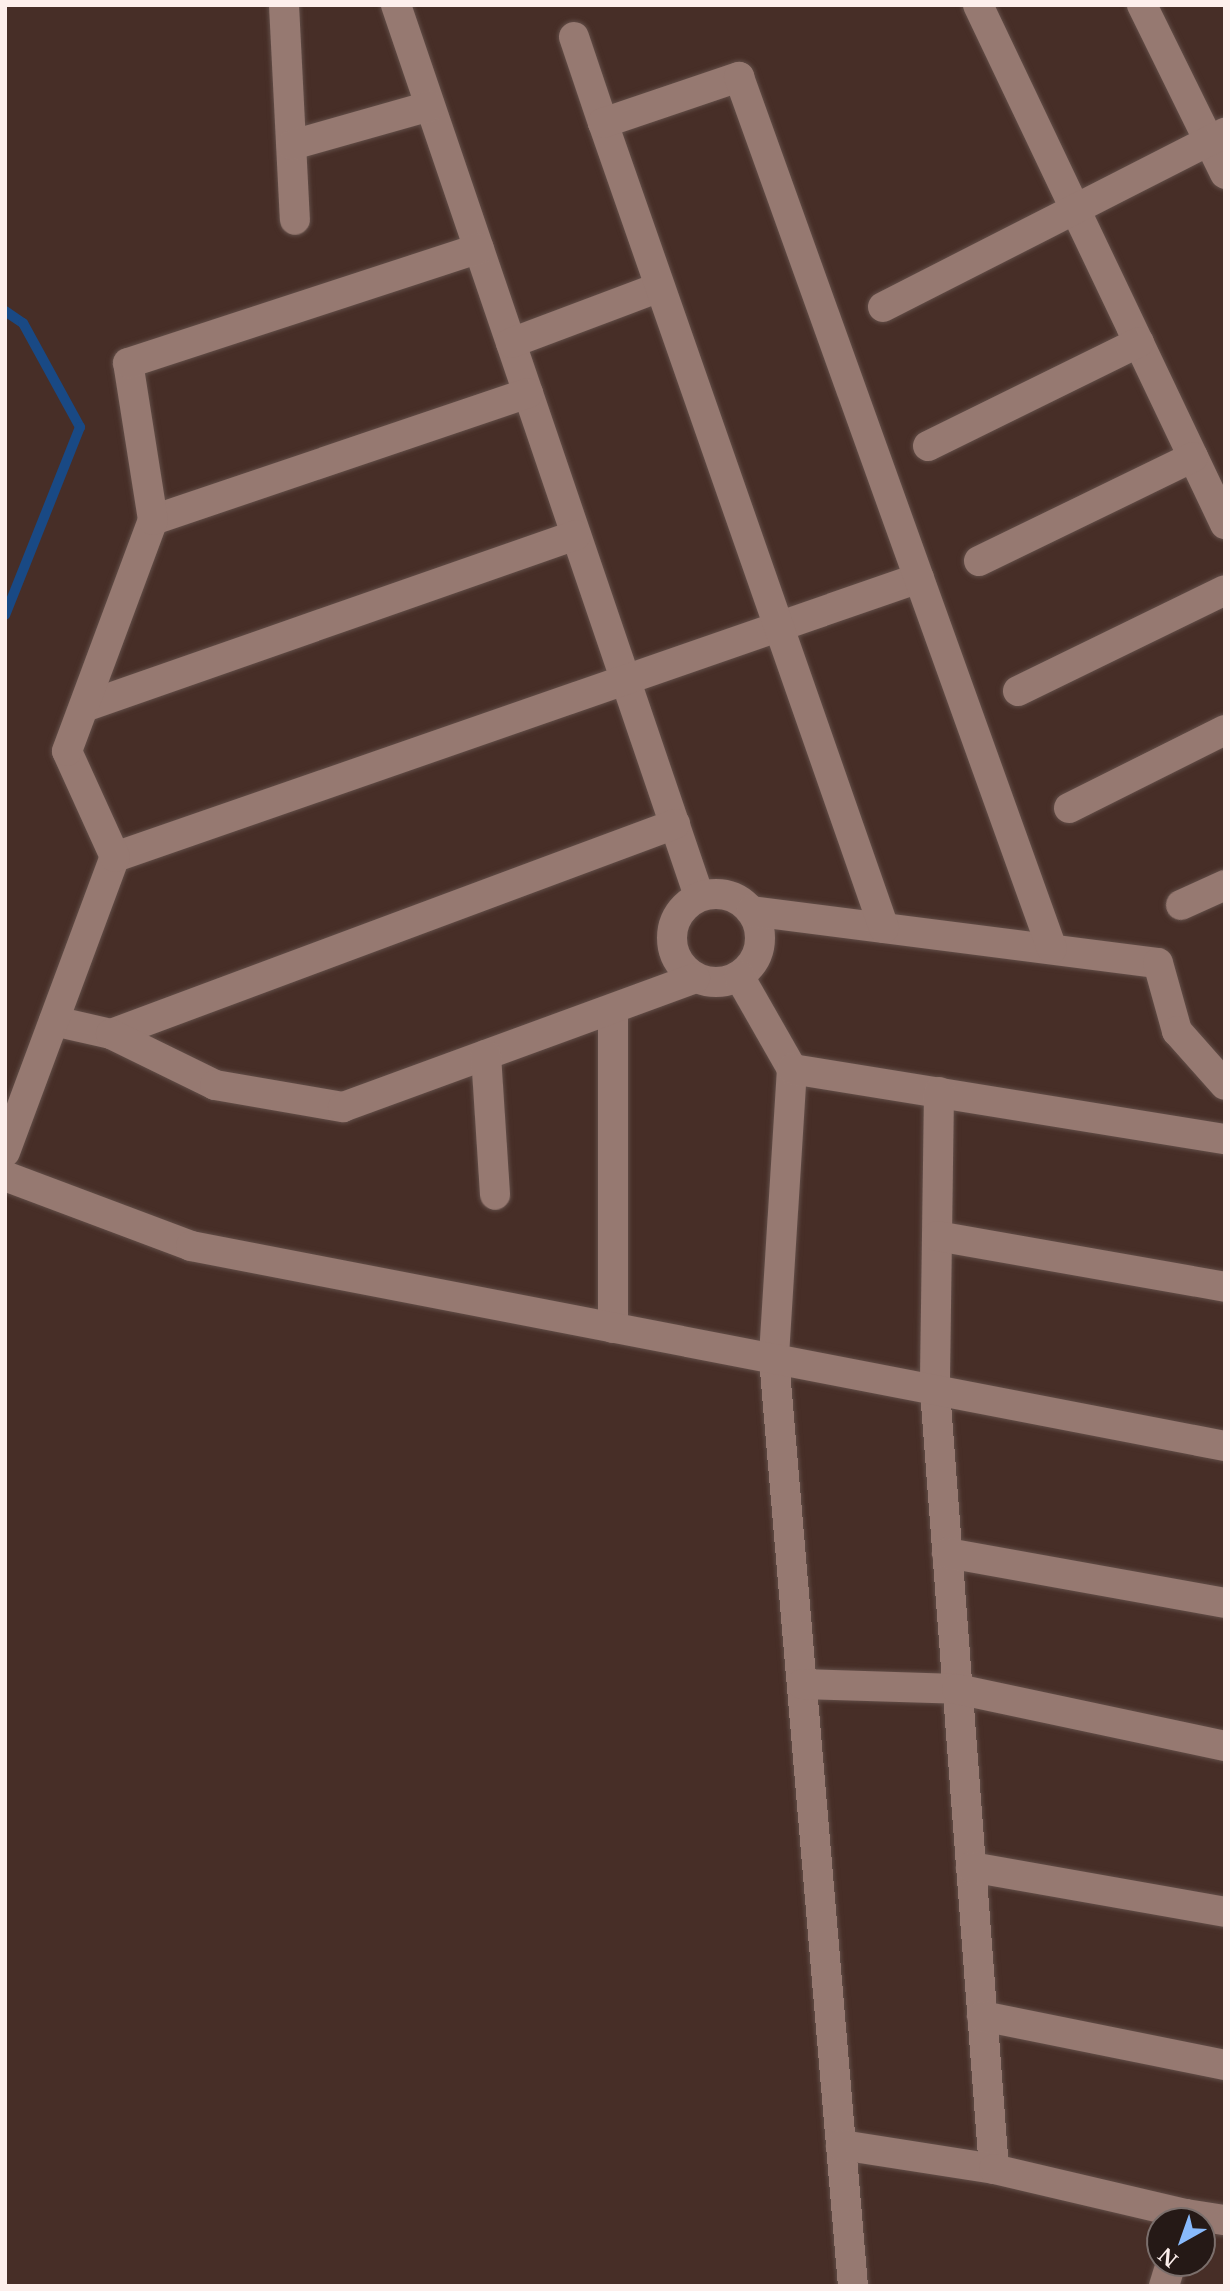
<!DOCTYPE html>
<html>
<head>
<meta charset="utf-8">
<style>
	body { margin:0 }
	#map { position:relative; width:1230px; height:2291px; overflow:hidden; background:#472e27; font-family:"Libre Baskerville",serif }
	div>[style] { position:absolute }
	.stream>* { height:10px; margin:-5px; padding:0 5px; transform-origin:5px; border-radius:5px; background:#194984 }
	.roads { filter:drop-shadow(0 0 2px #624e48) drop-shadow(0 0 2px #624e48) }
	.street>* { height:30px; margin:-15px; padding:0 15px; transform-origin:15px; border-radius:15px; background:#967971 }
	.street>.ring { margin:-15px; padding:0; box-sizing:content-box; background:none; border:30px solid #967971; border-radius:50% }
	span { translate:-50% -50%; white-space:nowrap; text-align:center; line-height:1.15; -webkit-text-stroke:7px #251916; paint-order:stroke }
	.frame { position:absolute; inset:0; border:7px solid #fdefec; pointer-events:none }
	.north { position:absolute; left:1146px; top:2207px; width:70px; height:70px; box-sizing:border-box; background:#251916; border:2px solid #7b6f6c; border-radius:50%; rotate:220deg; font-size:19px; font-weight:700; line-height:28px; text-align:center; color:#fdefec }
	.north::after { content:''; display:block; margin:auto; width:24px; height:32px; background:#88bafc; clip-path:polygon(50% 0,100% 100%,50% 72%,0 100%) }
</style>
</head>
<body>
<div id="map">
	<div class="stream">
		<div style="left:5px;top:311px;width:22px;rotate:34deg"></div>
		<div style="left:23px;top:323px;width:119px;rotate:61.3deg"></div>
		<div style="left:80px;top:427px;width:202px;rotate:111.7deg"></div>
	</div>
	<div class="roads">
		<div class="street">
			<div style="left:284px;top:5px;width:215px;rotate:87.1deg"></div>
			<div style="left:396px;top:5px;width:941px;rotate:71.22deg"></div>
			<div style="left:978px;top:5px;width:575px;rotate:64.55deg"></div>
			<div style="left:1142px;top:5px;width:188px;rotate:63.8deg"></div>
			<div style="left:574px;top:37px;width:91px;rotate:71.4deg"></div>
			<div style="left:292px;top:145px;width:143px;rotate:-15.8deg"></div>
			<div style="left:883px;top:307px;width:384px;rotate:-27deg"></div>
			<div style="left:511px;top:343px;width:159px;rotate:-20.6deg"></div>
			<div style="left:928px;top:446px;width:235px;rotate:-26.2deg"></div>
			<div style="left:153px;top:520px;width:396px;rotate:-18.7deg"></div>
			<div style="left:979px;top:561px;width:238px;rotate:-25.9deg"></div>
			<div style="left:1018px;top:691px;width:230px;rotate:-26deg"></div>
			<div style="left:84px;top:707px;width:521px;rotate:-19.27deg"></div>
			<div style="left:1069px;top:808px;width:174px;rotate:-26.6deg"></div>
			<div style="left:115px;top:857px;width:851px;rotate:-19.14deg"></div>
			<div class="ring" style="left:672px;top:894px;width:58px;height:58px"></div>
			<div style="left:1181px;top:905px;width:48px;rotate:-24.4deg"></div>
			<div style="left:751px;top:911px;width:410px;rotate:7.3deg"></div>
			<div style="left:1158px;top:963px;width:71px;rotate:74.4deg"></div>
			<div style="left:1177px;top:1031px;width:72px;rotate:48.4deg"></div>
			<div style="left:884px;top:928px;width:853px;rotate:-109.24deg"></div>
			<div style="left:603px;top:123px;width:144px;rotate:-18.7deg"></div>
			<div style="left:739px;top:77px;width:926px;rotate:70.25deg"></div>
			<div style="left:739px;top:976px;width:107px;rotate:60.3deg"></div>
			<div style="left:792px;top:1069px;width:291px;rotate:93.6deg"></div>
			<div style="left:774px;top:1359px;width:930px;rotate:85.13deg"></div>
			<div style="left:613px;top:1009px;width:319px;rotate:90deg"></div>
			<div style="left:54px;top:1021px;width:58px;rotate:12.8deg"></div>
			<div style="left:111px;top:1034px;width:602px;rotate:-20.42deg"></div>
			<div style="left:111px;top:1034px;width:116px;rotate:26.1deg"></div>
			<div style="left:215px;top:1085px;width:130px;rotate:9.8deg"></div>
			<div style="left:343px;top:1107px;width:375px;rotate:-20.1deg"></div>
			<div style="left:486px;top:1055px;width:140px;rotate:86.3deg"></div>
			<div style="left:792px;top:1069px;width:439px;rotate:9.2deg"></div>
			<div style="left:939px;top:1092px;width:298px;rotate:90.8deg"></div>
			<div style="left:935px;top:1390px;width:781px;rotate:85.67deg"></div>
			<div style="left:5px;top:1152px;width:315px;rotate:-69.6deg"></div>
			<div style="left:115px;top:857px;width:116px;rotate:-114.4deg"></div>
			<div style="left:67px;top:751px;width:246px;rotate:-69.6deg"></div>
			<div style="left:153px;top:520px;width:159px;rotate:-99deg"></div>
			<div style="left:128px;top:363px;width:369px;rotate:-18.1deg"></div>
			<div style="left:5px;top:1176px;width:199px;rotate:20.6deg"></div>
			<div style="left:191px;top:1246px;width:1053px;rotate:10.95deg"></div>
			<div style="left:937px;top:1236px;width:292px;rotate:10deg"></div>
			<div style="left:947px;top:1553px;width:282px;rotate:10.2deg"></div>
			<div style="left:802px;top:1684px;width:155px;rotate:1.8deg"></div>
			<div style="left:957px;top:1689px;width:274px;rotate:12deg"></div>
			<div style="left:971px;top:1867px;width:258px;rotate:10deg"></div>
			<div style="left:982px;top:2016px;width:248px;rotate:11.4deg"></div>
			<div style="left:841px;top:2145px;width:155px;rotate:8.9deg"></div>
			<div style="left:994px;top:2169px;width:197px;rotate:13.2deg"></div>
			<div style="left:1184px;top:2221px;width:7px;rotate:-74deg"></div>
			<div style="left:1186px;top:2214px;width:39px;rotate:9deg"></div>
			<div style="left:1164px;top:2286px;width:24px;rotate:-73deg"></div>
		</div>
	</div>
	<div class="frame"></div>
	<div class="north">N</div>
</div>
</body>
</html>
